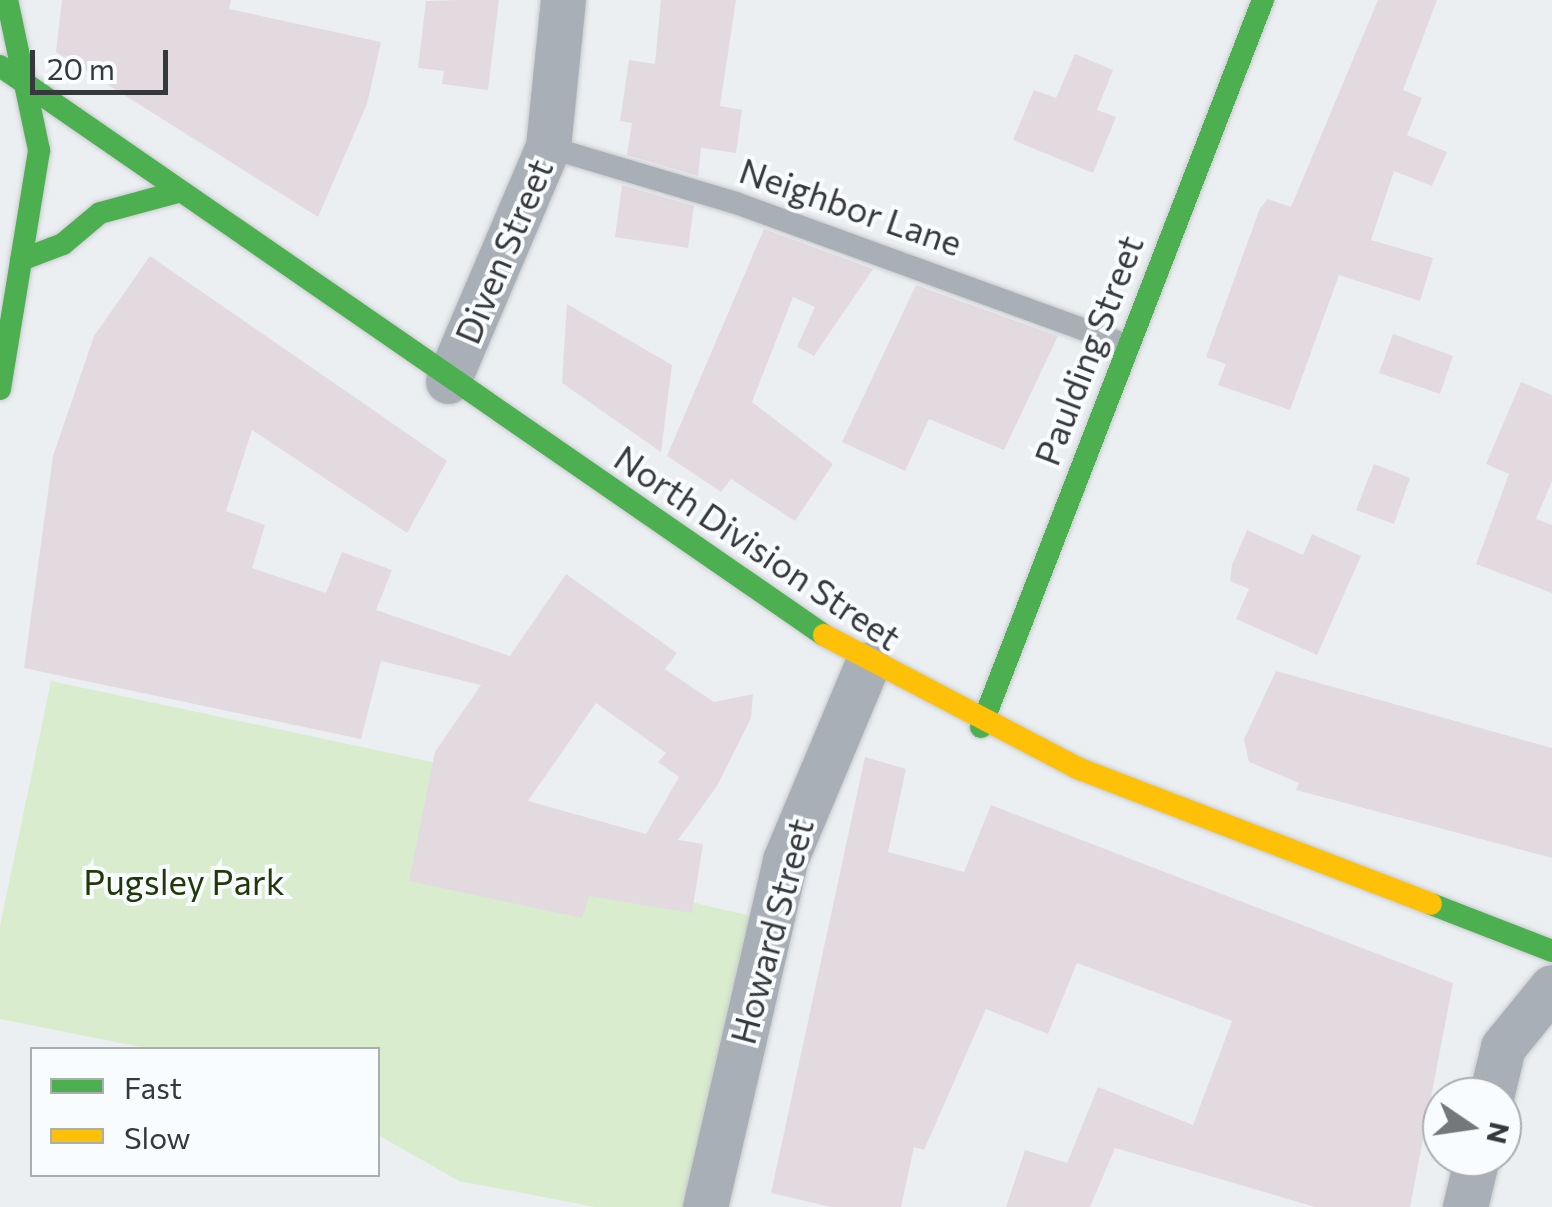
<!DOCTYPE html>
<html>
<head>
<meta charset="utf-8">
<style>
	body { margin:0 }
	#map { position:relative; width:1552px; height:1207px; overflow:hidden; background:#ebeff2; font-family:Commissioner,sans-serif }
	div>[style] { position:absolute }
	.green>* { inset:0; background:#d9eccd }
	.building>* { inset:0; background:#e3dae0 }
	.roads { filter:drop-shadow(0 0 2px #c8cacd) drop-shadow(0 0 2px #c8cacd) }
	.lane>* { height:22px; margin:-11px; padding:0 11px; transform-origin:11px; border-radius:11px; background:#a9afb6 }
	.street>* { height:45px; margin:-22.5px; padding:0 22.5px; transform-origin:22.5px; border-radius:22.5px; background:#a9afb6 }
	.fast>* { height:22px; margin:-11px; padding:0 11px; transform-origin:11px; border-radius:11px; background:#4caf50 }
	.slow>* { height:22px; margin:-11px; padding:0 11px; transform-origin:11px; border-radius:11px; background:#ffc107 }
	span { translate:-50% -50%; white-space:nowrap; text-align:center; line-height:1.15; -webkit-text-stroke:8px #f9fcfe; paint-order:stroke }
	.street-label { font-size:35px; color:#36383b }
	.park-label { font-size:35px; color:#233809 }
	.legend { position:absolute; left:30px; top:1047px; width:350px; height:130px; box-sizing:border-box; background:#f9fcfe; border:2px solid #abaeb0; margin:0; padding:12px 18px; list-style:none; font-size:30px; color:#36383b }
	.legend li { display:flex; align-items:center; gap:20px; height:50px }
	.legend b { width:50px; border:2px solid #abaeb0 }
	.north { position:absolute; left:1422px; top:1077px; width:100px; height:100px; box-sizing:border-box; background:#f9fcfe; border:2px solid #abaeb0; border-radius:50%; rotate:103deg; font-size:28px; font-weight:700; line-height:40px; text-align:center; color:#36383b }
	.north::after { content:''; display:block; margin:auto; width:35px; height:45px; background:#75787b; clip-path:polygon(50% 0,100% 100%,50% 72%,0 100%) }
	.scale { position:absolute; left:30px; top:50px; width:138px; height:45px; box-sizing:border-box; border:5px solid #36383b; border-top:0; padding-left:12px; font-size:30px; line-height:35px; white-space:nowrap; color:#36383b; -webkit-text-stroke:8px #f9fcfe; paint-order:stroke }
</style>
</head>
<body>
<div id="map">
	<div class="green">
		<div style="clip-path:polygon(51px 681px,456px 767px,451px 845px,771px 921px,692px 1207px,595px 1207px,459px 1181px,378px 1135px,378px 1050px,151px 1049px,0 1019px,0 926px)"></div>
	</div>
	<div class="building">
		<div style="clip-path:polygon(62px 0,231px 0,229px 9px,381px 42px,367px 104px,318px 217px,56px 52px)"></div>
		<div style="clip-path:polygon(460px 0,499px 0,488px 90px,442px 84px,444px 71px,418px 68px,426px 1px)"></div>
		<div style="clip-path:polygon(661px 0,736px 0,720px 106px,742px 110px,736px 153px,701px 148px,698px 176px,627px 155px,632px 123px,620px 121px,629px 60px,655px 64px)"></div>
		<div style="clip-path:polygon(1378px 0,1437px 0,1403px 90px,1422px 98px,1407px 135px,1447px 152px,1432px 186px,1394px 171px,1371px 240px,1433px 258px,1420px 301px,1339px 275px,1290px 410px,1218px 385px,1226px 364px,1206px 357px,1260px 208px,1268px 199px,1291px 207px)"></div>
		<div style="clip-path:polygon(1075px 54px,1113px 70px,1097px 110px,1116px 117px,1093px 173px,1013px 140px,1034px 90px,1056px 98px)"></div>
		<div style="clip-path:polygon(622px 185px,694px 206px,688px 248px,615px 237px)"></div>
		<div style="clip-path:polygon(764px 229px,873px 269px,814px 356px,797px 347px,815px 307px,793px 297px,752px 402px,833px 464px,795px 521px,731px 479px,721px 492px,667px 456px)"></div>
		<div style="clip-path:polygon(evenodd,150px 256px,447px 461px,407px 533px,252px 430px,226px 511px,265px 525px,252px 568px,326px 593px,342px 552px,392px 570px,376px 610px,510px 656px,566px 574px,677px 653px,665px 669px,714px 702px,753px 694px,751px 718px,717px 786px,678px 840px,703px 844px,692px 913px,589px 896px,582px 918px,409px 881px,435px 752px,481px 685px,381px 661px,361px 739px,24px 668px,53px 456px,94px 336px,150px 256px,596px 703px,666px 753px,658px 762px,679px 777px,646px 834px,528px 801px,596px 703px)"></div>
		<div style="clip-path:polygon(916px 285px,1058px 336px,1004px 450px,929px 419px,905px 471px,842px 442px)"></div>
		<div style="clip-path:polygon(567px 304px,672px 365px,661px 452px,562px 383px)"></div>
		<div style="clip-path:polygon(1393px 334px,1453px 356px,1440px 394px,1379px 373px)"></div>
		<div style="clip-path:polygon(1521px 382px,1552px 395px,1552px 481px,1536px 519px,1552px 525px,1552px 593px,1476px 564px,1509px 474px,1486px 464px)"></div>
		<div style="clip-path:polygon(1374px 464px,1410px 478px,1394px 524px,1356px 510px)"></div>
		<div style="clip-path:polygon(1247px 530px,1303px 555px,1312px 534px,1361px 556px,1317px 655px,1236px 619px,1249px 589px,1230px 581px,1232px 565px)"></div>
		<div style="clip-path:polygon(1276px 671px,1552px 748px,1552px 858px,1296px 790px,1299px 783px,1249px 762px,1244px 739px)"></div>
		<div style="clip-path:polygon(865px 757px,906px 769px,888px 852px,964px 872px,991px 805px,1453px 983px,1410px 1207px,1315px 1207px,1115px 1148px,1090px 1207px,1006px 1207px,1025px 1150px,1067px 1163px,1098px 1087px,1193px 1125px,1232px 1021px,1077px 963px,1048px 1034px,986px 1009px,924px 1150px,914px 1147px,901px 1207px,831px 1207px,771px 1193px)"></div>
	</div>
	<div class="roads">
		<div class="lane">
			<div style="left:548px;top:147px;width:196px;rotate:16.6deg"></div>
			<div style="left:736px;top:203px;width:415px;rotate:20deg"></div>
		</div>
		<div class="street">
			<div style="left:448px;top:381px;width:254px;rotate:-66.9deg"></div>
			<div style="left:548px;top:147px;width:148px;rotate:-84.2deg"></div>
			<div style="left:1491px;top:1097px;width:51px;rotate:-76.5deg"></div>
			<div style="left:1503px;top:1047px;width:77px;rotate:-50.8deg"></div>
			<div style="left:705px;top:1207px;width:356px;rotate:-77deg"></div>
			<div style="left:785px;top:860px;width:212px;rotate:-67.2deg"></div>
			<div style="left:1465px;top:1207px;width:51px;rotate:-76.5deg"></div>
		</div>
		<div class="fast">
			<div style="left:0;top:66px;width:1001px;rotate:34.63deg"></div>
			<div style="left:21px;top:260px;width:45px;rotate:-20.9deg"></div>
			<div style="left:63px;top:244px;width:48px;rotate:-40deg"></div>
			<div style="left:100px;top:213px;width:81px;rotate:-15.1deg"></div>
			<div style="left:0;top:389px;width:242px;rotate:-80.7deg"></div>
			<div style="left:39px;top:150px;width:153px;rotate:-102deg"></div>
			<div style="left:981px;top:727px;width:780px;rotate:-68.8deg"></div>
			<div style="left:1431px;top:904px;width:130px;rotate:21.2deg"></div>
		</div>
		<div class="slow">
			<div style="left:824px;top:635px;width:286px;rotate:27.7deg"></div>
			<div style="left:1077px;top:768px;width:379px;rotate:21deg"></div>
		</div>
	</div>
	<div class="street-label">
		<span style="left:851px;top:206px;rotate:19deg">Neighbor Lane</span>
		<span style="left:503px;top:251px;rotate:-67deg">Diven Street</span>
		<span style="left:1088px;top:350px;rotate:-69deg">Paulding Street</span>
		<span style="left:758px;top:547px;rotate:34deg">North Division Street</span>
		<span style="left:771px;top:931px;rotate:-75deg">Howard Street</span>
	</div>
	<div class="park-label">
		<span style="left:184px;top:881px">Pugsley Park</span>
	</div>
	<ul class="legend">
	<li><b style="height:12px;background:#4caf50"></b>Fast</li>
	<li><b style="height:12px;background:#ffc107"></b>Slow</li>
	</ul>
	<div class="north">N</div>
	<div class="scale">20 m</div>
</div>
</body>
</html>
